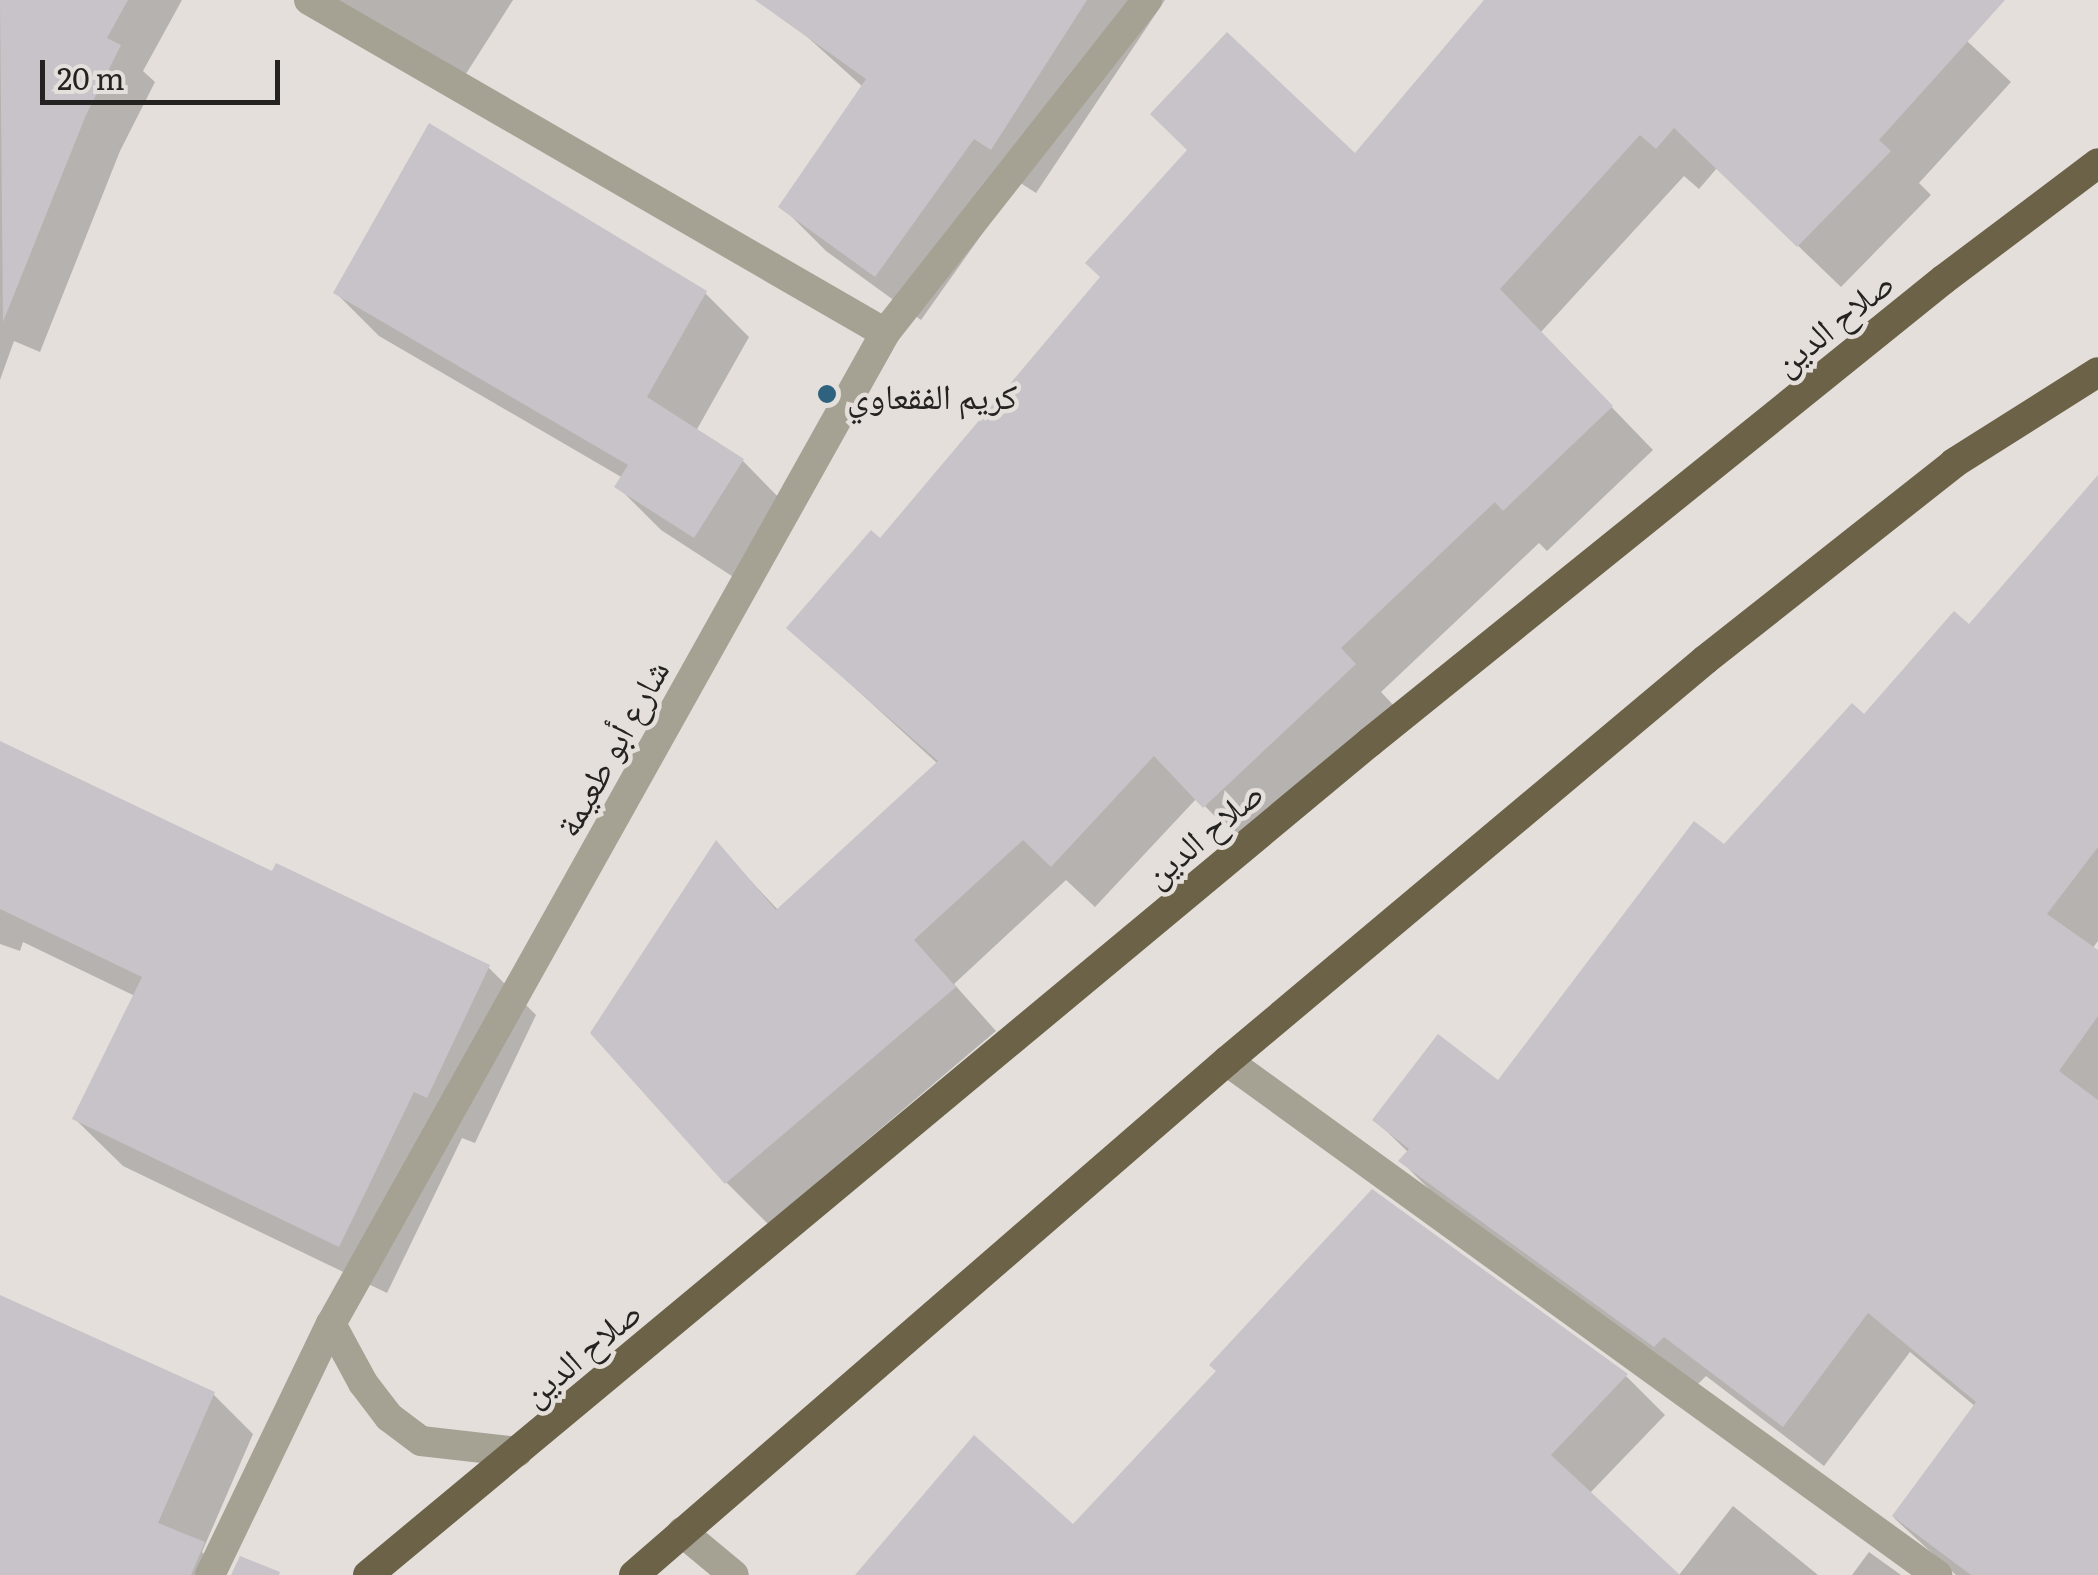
<!DOCTYPE html>
<html>
<head>
<meta charset="utf-8">
<style>
	body { margin:0 }
	#map { position:relative; width:2098px; height:1575px; overflow:hidden; background:#e4dfdb; font-family:Literata,"Noto Naskh Arabic",serif }
	div>[style] { position:absolute }
	.shadow>* { inset:0; background:#0003 }
	.building>* { inset:0; background:#c7c3c8 }
	.service>* { height:30px; margin:-15px; padding:0 15px; transform-origin:15px; border-radius:15px; background:#a5a193 }
	.minor>* { height:30px; margin:-15px; padding:0 15px; transform-origin:15px; border-radius:15px; background:#a5a193 }
	.tertiary>* { height:30px; margin:-15px; padding:0 15px; transform-origin:15px; border-radius:15px; background:#a5a193 }
	.trunk>* { height:30px; margin:-15px; padding:0 15px; transform-origin:15px; border-radius:15px; background:#6b6248 }
	.dots>* { width:28px; height:28px; translate:-50% -50%; box-sizing:border-box; border:5px solid #e4dfdb; border-radius:50% }
	span { translate:-50% -50%; white-space:nowrap; text-align:center; line-height:1.15; -webkit-text-stroke:9px #e4dfdb; paint-order:stroke }
	.street-label { font-size:35px; color:#252321 }
	.poi-label { font-size:35px; color:#252321 }
	.left { translate:0 -50%; text-align:left }
	.scale { position:absolute; left:40px; top:60px; width:240px; height:45px; box-sizing:border-box; border:5px solid #252321; border-top:0; padding-left:12px; font-size:30px; line-height:35px; white-space:nowrap; color:#252321; -webkit-text-stroke:8px #e4dfdb; paint-order:stroke }
</style>
</head>
<body>
<div id="map">
	<div class="shadow">
		<div style="clip-path:polygon(0 0,182px 0,143px 71px,155px 82px,120px 151px,40px 352px,14px 341px,0 380px)"></div>
		<div style="clip-path:polygon(331px 0,513px 0,462px 80px)"></div>
		<div style="clip-path:polygon(812px 0,1165px 0,1036px 193px,1019px 182px,921px 320px,826px 251px,781px 206px,863px 87px,794px 25px)"></div>
		<div style="clip-path:polygon(1487px 0,1923px 0,2011px 82px,1919px 183px,1931px 195px,1841px 287px,1717px 168px,1699px 189px,1684px 176px,1540px 333px,1653px 450px,1547px 551px,1539px 543px,1381px 692px,1396px 708px,1246px 848px,1197px 798px,1095px 907px,1066px 880px,954px 984px,996px 1031px,768px 1224px,726px 1182px,716px 844px,779px 911px,938px 764px,789px 628px,880px 542px,1356px 156px)"></div>
		<div style="clip-path:polygon(336px 293px,705px 293px,749px 337px,696px 431px,743px 461px,786px 505px,738px 580px,661px 530px,617px 486px,623px 478px,379px 336px)"></div>
		<div style="clip-path:polygon(2098px 543px,2098px 941px,2092px 949px,2098px 953px,2098px 1575px,1956px 1575px,1894px 1518px,1976px 1407px,1910px 1352px,1824px 1466px,1706px 1376px,1696px 1386px,1442px 1202px,1401px 1161px,1409px 1153px,1375px 1120px,1498px 1083px,1725px 847px,1864px 717px,1969px 628px)"></div>
		<div style="clip-path:polygon(0 747px,273px 874px,488px 967px,536px 1015px,475px 1143px,462px 1138px,387px 1293px,123px 1166px,75px 1119px,135px 996px,23px 942px,20px 951px,0 944px)"></div>
		<div style="clip-path:polygon(1372px 1192px,1626px 1376px,1665px 1415px,1589px 1494px,1674px 1575px,857px 1575px,1073px 1527px,1219px 1371px)"></div>
		<div style="clip-path:polygon(0 1300px,213px 1394px,253px 1434px,202px 1552px,225px 1575px,0 1575px)"></div>
		<div style="clip-path:polygon(1733px 1506px,1818px 1575px,1679px 1575px)"></div>
		<div style="clip-path:polygon(1869px 1552px,1901px 1575px,1852px 1575px)"></div>
	</div>
	<div class="building">
		<div style="clip-path:polygon(0 0,128px 0,107px 38px,121px 45px,86px 115px,3px 322px)"></div>
		<div style="clip-path:polygon(755px 0,1087px 0,991px 150px,974px 139px,875px 277px,778px 207px,866px 79px)"></div>
		<div style="clip-path:polygon(1484px 0,2005px 0,1879px 140px,1891px 151px,1797px 247px,1674px 128px,1656px 149px,1640px 135px,1500px 289px,1613px 406px,1503px 511px,1495px 502px,1341px 648px,1356px 664px,1203px 808px,1154px 756px,1051px 867px,1023px 840px,914px 940px,956px 987px,725px 1184px,590px 1033px,716px 840px,776px 910px,938px 761px,786px 628px,871px 530px,880px 538px,1100px 277px,1085px 263px,1187px 150px,1150px 114px,1227px 32px,1355px 153px)"></div>
		<div style="clip-path:polygon(429px 123px,707px 291px,647px 397px,744px 459px,694px 538px,614px 487px,628px 465px,333px 293px)"></div>
		<div style="clip-path:polygon(2098px 475px,2098px 847px,2047px 914px,2098px 950px,2098px 1016px,2059px 1071px,2098px 1100px,2098px 1575px,1971px 1575px,1892px 1516px,1976px 1402px,1868px 1313px,1783px 1427px,1664px 1337px,1654px 1347px,1398px 1161px,1409px 1149px,1372px 1120px,1438px 1034px,1498px 1080px,1694px 821px,1724px 844px,1852px 703px,1864px 714px,1954px 611px,1969px 624px)"></div>
		<div style="clip-path:polygon(0 741px,272px 871px,276px 863px,490px 965px,427px 1098px,414px 1092px,339px 1247px,72px 1119px,142px 977px,0 909px)"></div>
		<div style="clip-path:polygon(1372px 1189px,1628px 1374px,1551px 1455px,1680px 1575px,855px 1575px,974px 1435px,1073px 1524px,1216px 1371px,1209px 1365px)"></div>
		<div style="clip-path:polygon(0 1295px,215px 1392px,158px 1523px,205px 1542px,191px 1575px,0 1575px)"></div>
		<div style="clip-path:polygon(240px 1556px,280px 1572px,279px 1575px,231px 1575px)"></div>
	</div>
	<div class="service">
		<div style="left:1227px;top:1061px;width:877px;rotate:35.9deg"></div>
		<div style="left:682px;top:1532px;width:67px;rotate:39.6deg"></div>
	</div>
	<div class="minor">
		<div style="left:309px;top:0;width:665px;rotate:30.03deg"></div>
	</div>
	<div class="tertiary">
		<div style="left:331px;top:1324px;width:67px;rotate:61.5deg"></div>
		<div style="left:363px;top:1383px;width:43px;rotate:52.6deg"></div>
		<div style="left:389px;top:1417px;width:40px;rotate:37deg"></div>
		<div style="left:421px;top:1441px;width:97px;rotate:6.5deg"></div>
		<div style="left:210px;top:1575px;width:279px;rotate:-64.3deg"></div>
		<div style="left:331px;top:1324px;width:1135px;rotate:-60.79deg"></div>
		<div style="left:885px;top:333px;width:424px;rotate:-51.8deg"></div>
	</div>
	<div class="trunk">
		<div style="left:368px;top:1575px;width:1303px;rotate:-39.74deg"></div>
		<div style="left:1370px;top:742px;width:736px;rotate:-38.88deg"></div>
		<div style="left:1943px;top:280px;width:194px;rotate:-37deg"></div>
		<div style="left:634px;top:1575px;width:785px;rotate:-40.92deg"></div>
		<div style="left:1227px;top:1061px;width:624px;rotate:-39.99deg"></div>
		<div style="left:1705px;top:660px;width:318px;rotate:-38.3deg"></div>
		<div style="left:1954px;top:463px;width:170px;rotate:-32.3deg"></div>
	</div>
	<div class="dots">
		<div style="left:827px;top:394px;background:#2e627e"></div>
	</div>
	<div class="street-label">
		<span style="left:1832px;top:321px;rotate:-39deg">صلاح الدين</span>
		<span style="left:610px;top:747px;rotate:-61deg">شارع أبو طعيمة</span>
		<span style="left:1202px;top:832px;rotate:-40deg">صلاح الدين</span>
		<span style="left:580px;top:1351px;rotate:-40deg">صلاح الدين</span>
	</div>
	<div class="poi-label">
		<span class="left" style="left:847px;top:394px">كريم الفقعاوي</span>
	</div>
	<div class="scale">20 m</div>
</div>
</body>
</html>
